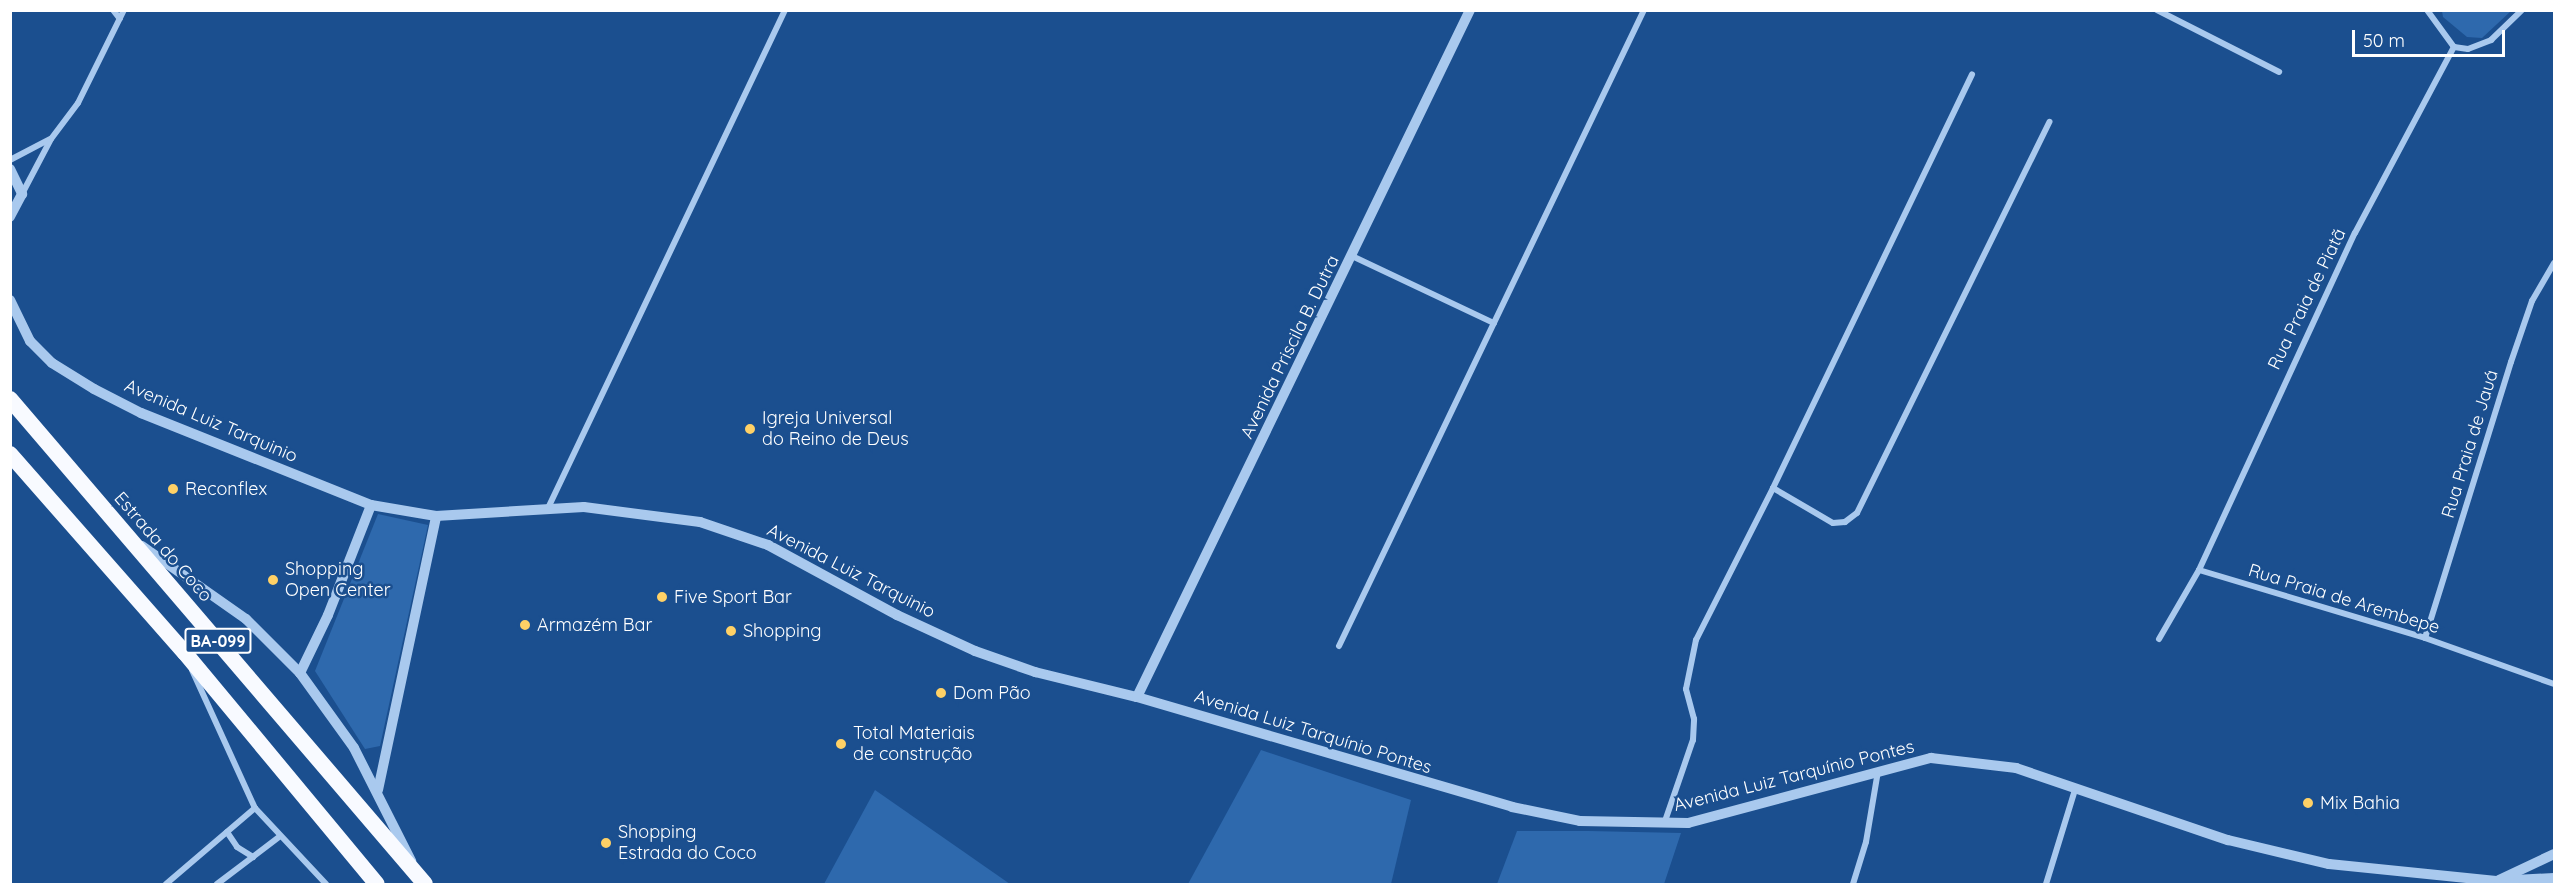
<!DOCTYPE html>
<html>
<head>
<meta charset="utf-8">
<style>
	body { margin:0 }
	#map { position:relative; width:2565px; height:895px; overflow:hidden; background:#1b4f8f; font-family:Quicksand,sans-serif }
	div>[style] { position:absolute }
	.green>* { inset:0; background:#2e69ad }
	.minor>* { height:6px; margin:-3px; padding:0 3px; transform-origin:3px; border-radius:3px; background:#a9c9ee }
	.tertiary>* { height:10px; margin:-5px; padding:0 5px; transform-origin:5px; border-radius:5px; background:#a9c9ee }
	.trunk>* { height:16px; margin:-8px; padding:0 8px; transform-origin:8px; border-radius:8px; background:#f8faff }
	.dots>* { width:16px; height:16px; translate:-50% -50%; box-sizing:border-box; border:3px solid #1b4f8f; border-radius:50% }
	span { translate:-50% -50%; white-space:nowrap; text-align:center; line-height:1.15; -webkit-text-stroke:5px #1b4f8f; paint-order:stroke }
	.shield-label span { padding:2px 4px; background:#1b4f8f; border:2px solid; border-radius:4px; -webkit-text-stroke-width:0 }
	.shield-label { font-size:16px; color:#fff; font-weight:700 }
	.street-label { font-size:18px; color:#fff }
	.poi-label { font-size:18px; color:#fff }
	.left { translate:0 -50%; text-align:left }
	.frame { position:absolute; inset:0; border:12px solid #fff; pointer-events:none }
	.scale { position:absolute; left:2352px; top:30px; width:153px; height:27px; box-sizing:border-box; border:3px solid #fff; border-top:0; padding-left:8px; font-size:18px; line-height:21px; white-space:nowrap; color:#fff; -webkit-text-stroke:4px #1b4f8f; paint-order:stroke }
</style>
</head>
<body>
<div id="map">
	<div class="green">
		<div style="clip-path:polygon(2442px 11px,2442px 10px,2511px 11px,2482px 38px,2467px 37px,2443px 17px)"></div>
		<div style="clip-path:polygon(378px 514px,428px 525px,380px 746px,365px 749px,315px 671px)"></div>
		<div style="clip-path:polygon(1261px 750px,1411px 800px,1391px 884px,1188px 884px)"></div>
		<div style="clip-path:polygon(875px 790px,1010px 884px,824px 884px)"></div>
		<div style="clip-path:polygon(1517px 831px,1589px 831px,1681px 833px,1664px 884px,1497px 884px)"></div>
	</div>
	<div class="minor">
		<div style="left:113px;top:10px;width:11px;rotate:52deg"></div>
		<div style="left:2157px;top:10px;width:137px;rotate:26.9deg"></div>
		<div style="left:2427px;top:10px;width:46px;rotate:53.9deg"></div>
		<div style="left:2454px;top:47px;width:14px;rotate:8deg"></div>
		<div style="left:2468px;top:49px;width:25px;rotate:-21deg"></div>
		<div style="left:2491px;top:40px;width:43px;rotate:-44.1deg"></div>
		<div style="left:10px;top:160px;width:45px;rotate:-27.7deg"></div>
		<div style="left:22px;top:194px;width:62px;rotate:-62.2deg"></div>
		<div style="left:51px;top:139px;width:45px;rotate:-53.1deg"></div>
		<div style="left:78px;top:103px;width:104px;rotate:-63.7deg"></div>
		<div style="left:1352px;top:256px;width:157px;rotate:25.3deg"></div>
		<div style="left:1773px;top:488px;width:69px;rotate:30.3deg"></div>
		<div style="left:1833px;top:523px;width:12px;rotate:-5deg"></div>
		<div style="left:1845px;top:522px;width:15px;rotate:-37deg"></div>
		<div style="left:1857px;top:513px;width:436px;rotate:-63.8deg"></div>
		<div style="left:549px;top:506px;width:549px;rotate:-64.55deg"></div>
		<div style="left:2199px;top:570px;width:236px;rotate:16.7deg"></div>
		<div style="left:2425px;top:638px;width:137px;rotate:19.6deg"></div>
		<div style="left:2425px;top:638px;width:289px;rotate:-72.7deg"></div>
		<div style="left:2511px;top:362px;width:65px;rotate:-71deg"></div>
		<div style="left:2532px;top:301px;width:44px;rotate:-59.9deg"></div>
		<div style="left:2159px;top:639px;width:80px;rotate:-59.9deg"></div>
		<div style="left:2199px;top:570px;width:371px;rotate:-65.2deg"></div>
		<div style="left:2355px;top:233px;width:211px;rotate:-62deg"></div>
		<div style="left:1339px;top:646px;width:705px;rotate:-64.38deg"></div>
		<div style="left:192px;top:670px;width:152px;rotate:65.5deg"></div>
		<div style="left:255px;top:808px;width:104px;rotate:46.9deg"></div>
		<div style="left:1664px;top:824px;width:89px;rotate:-71deg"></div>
		<div style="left:1693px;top:740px;width:21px;rotate:-87deg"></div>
		<div style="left:1694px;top:719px;width:31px;rotate:-105deg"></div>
		<div style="left:1686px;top:689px;width:50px;rotate:-78.5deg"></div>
		<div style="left:1696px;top:640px;width:170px;rotate:-63.1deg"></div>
		<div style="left:1773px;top:488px;width:459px;rotate:-64.3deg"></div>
		<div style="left:227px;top:832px;width:18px;rotate:56deg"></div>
		<div style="left:237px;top:847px;width:19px;rotate:32deg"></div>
		<div style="left:166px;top:884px;width:117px;rotate:-40.5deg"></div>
		<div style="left:217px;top:884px;width:78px;rotate:-37.2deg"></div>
		<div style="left:1853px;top:884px;width:44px;rotate:-72.8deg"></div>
		<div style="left:1866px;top:842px;width:72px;rotate:-80.4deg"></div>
		<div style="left:2046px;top:884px;width:98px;rotate:-72.9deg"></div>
	</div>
	<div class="tertiary">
		<div style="left:10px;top:169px;width:28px;rotate:64deg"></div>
		<div style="left:22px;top:194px;width:26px;rotate:118deg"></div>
		<div style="left:10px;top:300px;width:46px;rotate:64deg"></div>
		<div style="left:30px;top:341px;width:31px;rotate:45deg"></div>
		<div style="left:52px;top:363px;width:49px;rotate:31.8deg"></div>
		<div style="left:94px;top:389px;width:53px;rotate:27.1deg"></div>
		<div style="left:141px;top:413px;width:248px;rotate:21.8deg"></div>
		<div style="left:371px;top:505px;width:66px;rotate:9.6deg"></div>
		<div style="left:436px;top:516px;width:148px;rotate:-3.5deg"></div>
		<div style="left:584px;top:507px;width:117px;rotate:7.4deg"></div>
		<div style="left:700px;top:522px;width:72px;rotate:18.7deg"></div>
		<div style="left:768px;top:545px;width:147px;rotate:28.5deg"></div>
		<div style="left:897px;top:615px;width:86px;rotate:24.8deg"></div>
		<div style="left:975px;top:651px;width:64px;rotate:19.3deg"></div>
		<div style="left:1035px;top:672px;width:105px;rotate:13.8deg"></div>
		<div style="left:1137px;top:697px;width:391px;rotate:16.3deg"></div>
		<div style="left:1512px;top:807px;width:69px;rotate:11.6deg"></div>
		<div style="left:1580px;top:821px;width:108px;rotate:1.1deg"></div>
		<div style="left:1688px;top:823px;width:252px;rotate:-15deg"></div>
		<div style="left:1931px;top:758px;width:86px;rotate:6.7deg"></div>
		<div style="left:2016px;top:768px;width:224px;rotate:18.8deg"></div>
		<div style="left:2228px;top:840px;width:104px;rotate:13.4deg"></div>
		<div style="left:2329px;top:864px;width:168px;rotate:5.8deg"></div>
		<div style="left:2496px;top:881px;width:58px;rotate:-3deg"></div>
		<div style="left:142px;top:546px;width:127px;rotate:35.1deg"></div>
		<div style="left:246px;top:619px;width:76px;rotate:45deg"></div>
		<div style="left:300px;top:673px;width:92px;rotate:54.2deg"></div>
		<div style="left:354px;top:748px;width:127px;rotate:63.2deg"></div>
		<div style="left:300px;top:673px;width:64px;rotate:-64.2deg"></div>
		<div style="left:328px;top:615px;width:118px;rotate:-68.6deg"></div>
		<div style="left:1137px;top:697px;width:763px;rotate:-64.14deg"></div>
		<div style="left:378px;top:790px;width:280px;rotate:-78deg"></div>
		<div style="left:2499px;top:880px;width:61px;rotate:-25.3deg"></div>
	</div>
	<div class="trunk">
		<div style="left:10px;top:399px;width:638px;rotate:49.45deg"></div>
		<div style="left:10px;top:454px;width:265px;rotate:48.7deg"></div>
		<div style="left:185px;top:653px;width:300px;rotate:50.3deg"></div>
	</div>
	<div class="dots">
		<div style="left:750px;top:429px;background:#ffd166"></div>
		<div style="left:173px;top:489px;background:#ffd166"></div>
		<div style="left:273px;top:580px;background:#ffd166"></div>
		<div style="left:662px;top:597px;background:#ffd166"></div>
		<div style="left:525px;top:625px;background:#ffd166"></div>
		<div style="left:731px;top:631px;background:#ffd166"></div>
		<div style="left:941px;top:693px;background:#ffd166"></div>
		<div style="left:841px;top:744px;background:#ffd166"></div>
		<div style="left:2308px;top:803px;background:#ffd166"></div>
		<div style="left:606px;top:843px;background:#ffd166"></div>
	</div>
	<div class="shield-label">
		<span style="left:218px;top:641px">BA-099</span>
	</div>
	<div class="street-label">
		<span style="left:2307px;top:299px;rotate:-64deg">Rua Praia de Piatã</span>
		<span style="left:1290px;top:347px;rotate:-64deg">Avenida Priscila B. Dutra</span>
		<span style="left:211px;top:421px;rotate:23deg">Avenida Luiz Tarquinio</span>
		<span style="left:2470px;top:444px;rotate:-73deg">Rua Praia de Jauá</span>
		<span style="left:163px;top:547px;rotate:49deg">Estrada do Coco</span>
		<span style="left:851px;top:571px;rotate:27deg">Avenida Luiz Tarquinio</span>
		<span style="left:2344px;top:599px;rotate:17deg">Rua Praia de Arembepe</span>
		<span style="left:1313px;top:732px;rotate:17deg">Avenida Luiz Tarquínio Pontes</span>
		<span style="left:1794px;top:776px;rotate:-14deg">Avenida Luiz Tarquínio Pontes</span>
	</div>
	<div class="poi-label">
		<span class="left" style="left:762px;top:429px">Igreja Universal<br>do Reino de Deus</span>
		<span class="left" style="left:185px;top:489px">Reconflex</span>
		<span class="left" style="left:285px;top:580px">Shopping<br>Open Center</span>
		<span class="left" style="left:674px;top:597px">Five Sport Bar</span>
		<span class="left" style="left:537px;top:625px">Armazém Bar</span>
		<span class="left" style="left:743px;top:631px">Shopping</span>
		<span class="left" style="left:953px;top:693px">Dom Pão</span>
		<span class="left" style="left:853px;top:744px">Total Materiais<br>de construção</span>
		<span class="left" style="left:2320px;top:803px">Mix Bahia</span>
		<span class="left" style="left:618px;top:843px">Shopping<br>Estrada do Coco</span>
	</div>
	<div class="frame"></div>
	<div class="scale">50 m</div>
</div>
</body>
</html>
